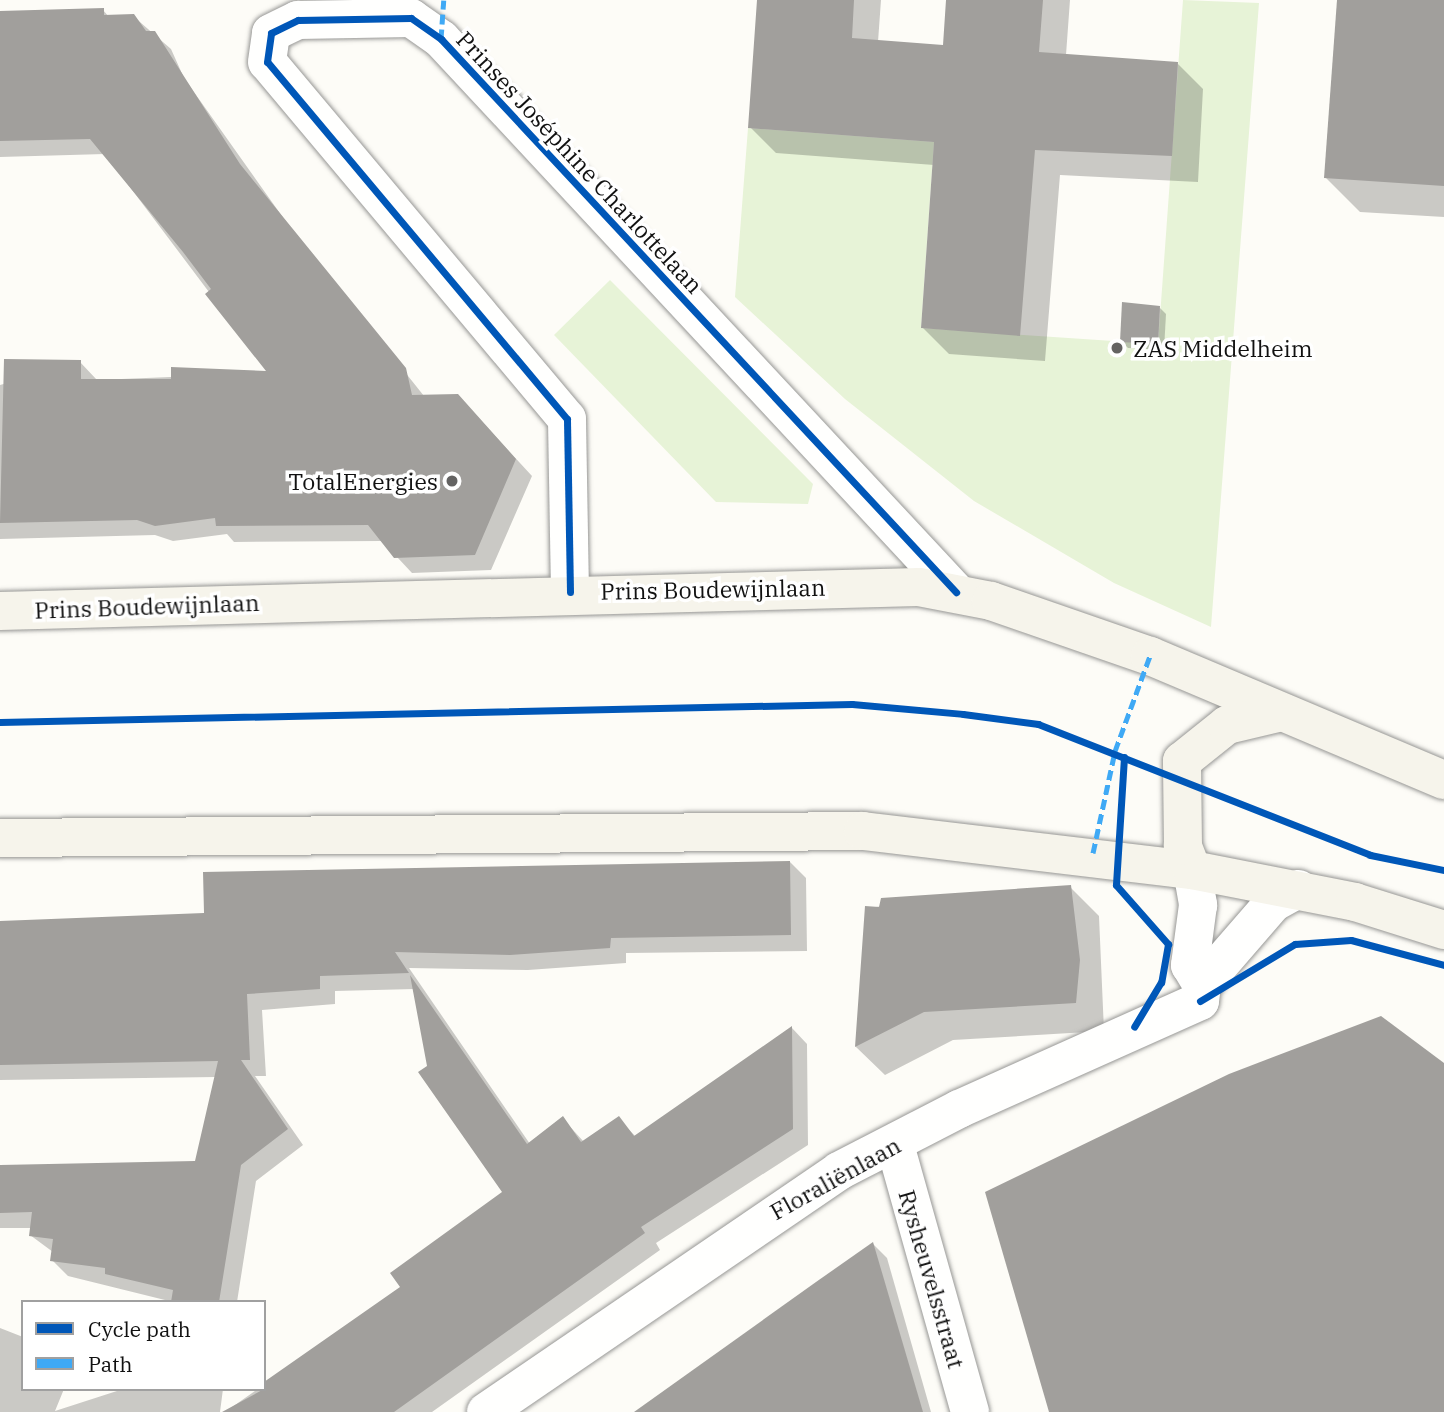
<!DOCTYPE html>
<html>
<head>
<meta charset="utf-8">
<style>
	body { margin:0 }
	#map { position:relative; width:1444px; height:1412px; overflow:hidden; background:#fdfcf7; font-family:"IBM Plex Serif",serif }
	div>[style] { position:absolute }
	.green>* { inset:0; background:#e7f3d7 }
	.shadow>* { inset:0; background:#0003 }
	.building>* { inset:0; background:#a19f9c }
	.roads { filter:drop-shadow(0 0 2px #979795) drop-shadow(0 0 2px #979795) }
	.street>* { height:38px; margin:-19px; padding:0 19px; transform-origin:19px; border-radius:19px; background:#fffffe }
	.secondary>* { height:38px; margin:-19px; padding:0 19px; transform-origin:19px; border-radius:19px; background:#f6f4eb }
	.quiet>* { height:5px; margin-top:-2.5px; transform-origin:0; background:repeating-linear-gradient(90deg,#3fa9f5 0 10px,transparent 0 15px) }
	.cycleway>* { height:7px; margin:-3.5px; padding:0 3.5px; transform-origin:3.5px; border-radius:3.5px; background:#0057b8 }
	.dots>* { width:19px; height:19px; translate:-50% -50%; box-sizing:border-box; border:4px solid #fff; border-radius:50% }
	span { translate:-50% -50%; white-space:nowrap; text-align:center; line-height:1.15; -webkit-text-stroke:7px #fff; paint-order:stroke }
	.street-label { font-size:23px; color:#111 }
	.poi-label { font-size:23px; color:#111 }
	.left { translate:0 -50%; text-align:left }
	.right { translate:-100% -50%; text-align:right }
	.legend { position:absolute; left:21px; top:1300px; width:245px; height:91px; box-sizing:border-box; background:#fff; border:2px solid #a0a0a0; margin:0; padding:9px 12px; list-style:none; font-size:21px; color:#111 }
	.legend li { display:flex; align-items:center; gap:14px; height:35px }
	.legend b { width:35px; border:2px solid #a0a0a0 }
</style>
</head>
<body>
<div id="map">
	<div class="green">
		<div style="clip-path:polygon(1183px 0,1259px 3px,1211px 627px,1114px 583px,974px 501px,845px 399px,735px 297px,748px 128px,934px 142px,921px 328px,1158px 344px)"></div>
		<div style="clip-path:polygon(610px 280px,813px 484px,808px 504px,716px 502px,554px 335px)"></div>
	</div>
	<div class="shadow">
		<div style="clip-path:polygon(759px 0,881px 0,878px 42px,944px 47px,948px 0,1070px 0,1066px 55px,1177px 63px,1203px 89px,1198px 182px,1060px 175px,1045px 361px,949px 354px,923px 328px,934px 165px,776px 153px,750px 127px)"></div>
		<div style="clip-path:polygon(1338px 0,1444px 0,1444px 217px,1360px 212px,1326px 178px)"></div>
		<div style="clip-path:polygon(103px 10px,109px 17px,133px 16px,171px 49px,184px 78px,294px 233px,424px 396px,474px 413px,532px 476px,491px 570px,412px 573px,382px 541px,234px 542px,227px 534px,173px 541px,155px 535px,0 539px,0 385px,80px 362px,97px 380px,270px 373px,105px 154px,0 157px,0 12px)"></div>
		<div style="clip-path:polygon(1159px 307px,1166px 314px,1164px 350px,1128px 348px,1121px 341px)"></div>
		<div style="clip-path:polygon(790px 862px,806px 878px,807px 951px,626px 953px,626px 963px,528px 970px,409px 968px,530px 1144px,563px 1119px,584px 1142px,618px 1118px,636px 1137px,792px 1028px,807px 1044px,808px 1145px,656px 1243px,660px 1250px,432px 1412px,225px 1412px,403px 1287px,504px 1193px,429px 1067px,415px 989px,335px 991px,335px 1004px,262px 1010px,266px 1076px,255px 1076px,303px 1145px,256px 1181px,237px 1302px,173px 1302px,68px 1276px,52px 1260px,53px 1252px,30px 1235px,31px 1228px,0 1228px,0 1167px,197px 1162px,216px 1077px,0 1080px,0 923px,173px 919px)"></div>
		<div style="clip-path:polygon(1070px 887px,1099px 916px,1104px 1031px,953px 1040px,885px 1075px,856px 1047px,866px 908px)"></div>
		<div style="clip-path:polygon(873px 1244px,887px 1258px,931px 1412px,636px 1412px)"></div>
		<div style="clip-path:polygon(0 1328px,23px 1337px,23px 1389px,64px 1389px,55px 1411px,120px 1390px,223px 1389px,220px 1412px,0 1412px)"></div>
	</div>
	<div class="building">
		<div style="clip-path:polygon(757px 0,854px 0,852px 38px,943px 45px,946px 0,1043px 0,1039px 52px,1178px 62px,1172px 156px,1035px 150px,1020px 336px,921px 328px,934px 142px,748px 128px)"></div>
		<div style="clip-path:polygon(1337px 0,1444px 0,1444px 186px,1324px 178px)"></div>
		<div style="clip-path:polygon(104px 8px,104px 15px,134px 14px,146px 31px,155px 31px,240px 164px,406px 368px,412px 395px,458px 394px,516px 459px,475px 555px,394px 558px,368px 525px,216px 526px,215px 518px,155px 526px,137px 520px,0 523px,4px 359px,81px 360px,81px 379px,171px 379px,171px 367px,266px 371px,205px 294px,211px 289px,183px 252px,90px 139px,0 141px,0 11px)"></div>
		<div style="clip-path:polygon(1122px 302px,1160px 306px,1158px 344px,1120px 342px)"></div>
		<div style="clip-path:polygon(790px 861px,791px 935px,611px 938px,610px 948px,510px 955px,395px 952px,409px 973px,320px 976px,320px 989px,247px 994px,250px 1060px,241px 1060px,288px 1129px,241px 1165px,219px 1302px,171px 1302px,173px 1290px,105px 1274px,105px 1268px,50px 1261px,53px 1239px,29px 1236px,32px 1212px,0 1213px,0 1165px,195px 1161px,218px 1061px,0 1065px,0 921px,204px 913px,203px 872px)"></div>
		<div style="clip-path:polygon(1071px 885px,1080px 960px,1076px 1003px,924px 1012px,855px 1047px,865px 906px,879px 907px,881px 898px)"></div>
		<div style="clip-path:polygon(410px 975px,527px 1144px,563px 1116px,581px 1142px,619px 1116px,634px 1136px,792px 1026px,793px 1129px,641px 1227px,645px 1233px,394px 1412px,222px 1412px,264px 1389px,264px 1382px,400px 1287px,390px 1273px,502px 1192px,418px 1072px,427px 1066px)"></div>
		<div style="clip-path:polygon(1381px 1016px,1444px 1063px,1444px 1412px,1049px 1412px,985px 1192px,1229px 1074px)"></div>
		<div style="clip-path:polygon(873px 1242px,923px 1412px,634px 1412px,816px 1282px)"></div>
	</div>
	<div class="roads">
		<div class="street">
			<div style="left:570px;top:592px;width:173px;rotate:-91deg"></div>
			<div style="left:567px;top:419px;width:466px;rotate:-130deg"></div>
			<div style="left:267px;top:62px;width:29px;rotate:-82deg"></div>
			<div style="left:271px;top:33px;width:30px;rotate:-26deg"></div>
			<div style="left:298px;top:20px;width:113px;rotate:-1deg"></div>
			<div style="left:411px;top:18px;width:37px;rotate:35deg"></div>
			<div style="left:441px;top:39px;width:756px;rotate:47.04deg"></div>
			<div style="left:1192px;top:870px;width:36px;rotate:80deg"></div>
			<div style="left:1198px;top:905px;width:61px;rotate:97.6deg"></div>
			<div style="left:1190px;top:965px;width:23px;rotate:59deg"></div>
			<div style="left:895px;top:1145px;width:277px;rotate:74.3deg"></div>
			<div style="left:486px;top:1412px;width:427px;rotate:-34.3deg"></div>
			<div style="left:839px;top:1171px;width:135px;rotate:-27.3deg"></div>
			<div style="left:959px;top:1109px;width:264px;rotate:-24.1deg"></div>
			<div style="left:1200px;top:1001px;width:16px;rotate:-83deg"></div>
			<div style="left:1202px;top:985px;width:108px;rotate:-49.1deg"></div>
			<div style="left:1273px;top:903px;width:29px;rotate:-29deg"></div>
		</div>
		<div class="secondary">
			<div style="left:0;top:611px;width:919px;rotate:-1.5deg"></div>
			<div style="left:919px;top:587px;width:73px;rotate:11deg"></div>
			<div style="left:991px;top:601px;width:168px;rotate:19.1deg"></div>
			<div style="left:1150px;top:656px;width:319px;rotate:22.9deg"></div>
			<div style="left:0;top:838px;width:863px;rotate:-0.46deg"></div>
			<div style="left:863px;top:831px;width:331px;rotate:6.8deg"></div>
			<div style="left:1192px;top:870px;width:166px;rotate:11.1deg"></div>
			<div style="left:1355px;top:902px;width:93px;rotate:17.5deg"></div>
			<div style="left:1192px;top:870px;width:26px;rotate:-111deg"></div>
			<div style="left:1183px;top:846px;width:85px;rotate:-90.7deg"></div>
			<div style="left:1182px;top:761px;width:58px;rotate:-38.7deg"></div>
			<div style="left:1227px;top:725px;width:52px;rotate:-13.2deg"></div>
		</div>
	</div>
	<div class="quiet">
		<div style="left:441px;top:39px;width:39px;rotate:-86deg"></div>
		<div style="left:1093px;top:853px;width:104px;rotate:-77.8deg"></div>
		<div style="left:1115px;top:751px;width:101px;rotate:-69.8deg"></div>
	</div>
	<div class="cycleway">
		<div style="left:570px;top:592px;width:173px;rotate:-91deg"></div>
		<div style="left:567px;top:419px;width:466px;rotate:-130deg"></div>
		<div style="left:267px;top:62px;width:29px;rotate:-82deg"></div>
		<div style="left:271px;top:33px;width:30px;rotate:-26deg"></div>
		<div style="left:298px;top:20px;width:113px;rotate:-1deg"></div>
		<div style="left:411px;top:18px;width:37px;rotate:35deg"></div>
		<div style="left:441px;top:39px;width:756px;rotate:47.04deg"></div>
		<div style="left:0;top:722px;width:852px;rotate:-1.21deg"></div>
		<div style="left:852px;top:704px;width:111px;rotate:5.1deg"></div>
		<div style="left:963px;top:714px;width:76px;rotate:7.6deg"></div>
		<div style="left:1038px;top:724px;width:357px;rotate:21.5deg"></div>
		<div style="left:1370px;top:855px;width:76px;rotate:11.5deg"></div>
		<div style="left:1124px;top:757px;width:128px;rotate:93.6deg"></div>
		<div style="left:1116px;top:885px;width:79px;rotate:48.6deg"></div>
		<div style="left:1168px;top:944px;width:39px;rotate:100deg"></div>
		<div style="left:1161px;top:982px;width:52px;rotate:121deg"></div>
		<div style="left:1200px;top:1001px;width:111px;rotate:-31deg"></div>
		<div style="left:1295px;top:944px;width:56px;rotate:-4.1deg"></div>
		<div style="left:1351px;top:940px;width:96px;rotate:15deg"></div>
	</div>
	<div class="dots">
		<div style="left:1117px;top:348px;background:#646362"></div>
		<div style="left:452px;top:481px;background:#646362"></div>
	</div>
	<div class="street-label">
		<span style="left:580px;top:162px;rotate:47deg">Prinses Joséphine Charlottelaan</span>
		<span style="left:713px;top:589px;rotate:-1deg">Prins Boudewijnlaan</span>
		<span style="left:147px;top:606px;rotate:-2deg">Prins Boudewijnlaan</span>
		<span style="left:835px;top:1178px;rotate:-29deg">Floraliënlaan</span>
		<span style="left:932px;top:1279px;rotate:74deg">Rysheuvelsstraat</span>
	</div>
	<div class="poi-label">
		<span class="left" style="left:1133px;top:348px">ZAS Middelheim</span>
		<span class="right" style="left:438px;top:481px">TotalEnergies</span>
	</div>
	<ul class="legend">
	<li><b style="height:9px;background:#0057b8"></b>Cycle path</li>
	<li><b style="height:9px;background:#3fa9f5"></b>Path</li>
	</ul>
</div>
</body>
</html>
